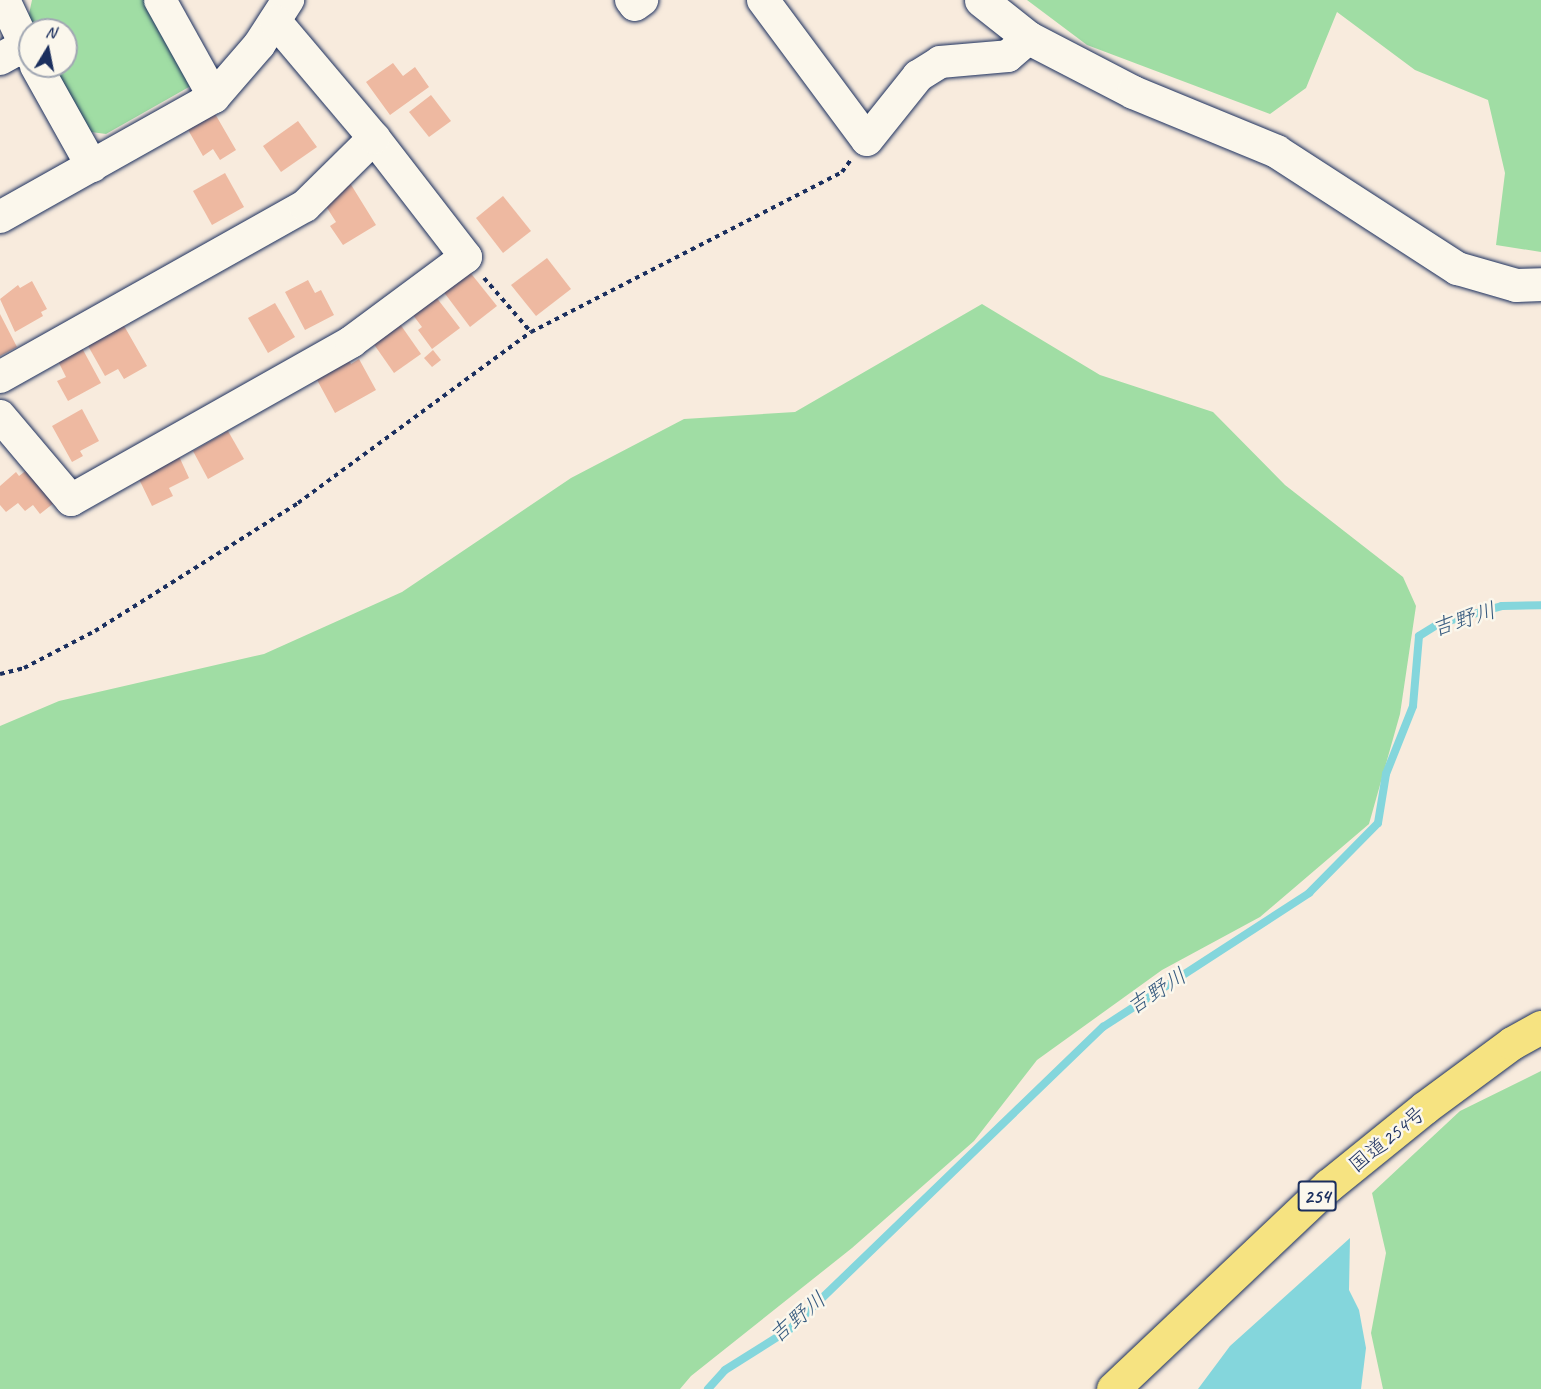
<!DOCTYPE html>
<html>
<head>
<meta charset="utf-8">
<style>
	body { margin:0 }
	#map { position:relative; width:1541px; height:1389px; overflow:hidden; background:#f8ebdd; font-family:Caveat,"Klee One",sans-serif }
	div>[style] { position:absolute }
	.green>* { inset:0; background:#a0dda4 }
	.water>* { inset:0; background:#84d6dc }
	.stream>* { height:8px; margin:-4px; padding:0 4px; transform-origin:4px; border-radius:4px; background:#84d6dc }
	.building>* { inset:0; background:#eeb9a1 }
	.path>* { height:4px; margin-top:-2px; transform-origin:0; background:repeating-linear-gradient(90deg,#1b2f5e 0 4.5px,transparent 0 9px) }
	.roads { filter:drop-shadow(0 0 2px #1b2f5e) drop-shadow(0 0 2px #1b2f5e) }
	.minor>* { height:32px; margin:-16px; padding:0 16px; transform-origin:16px; border-radius:16px; background:#fbf7ec }
	.tertiary>* { height:33px; margin:-16.5px; padding:0 16.5px; transform-origin:16.5px; border-radius:16.5px; background:#fbf7ec }
	.trunk>* { height:33px; margin:-16.5px; padding:0 16.5px; transform-origin:16.5px; border-radius:16.5px; background:#f6e381 }
	span { translate:-50% -50%; white-space:nowrap; text-align:center; line-height:1.15; -webkit-text-stroke:5px #fbf7ec; paint-order:stroke }
	.shield-label span { padding:2px 4px; background:#fbf7ec; border:2px solid; border-radius:4px; -webkit-text-stroke-width:0 }
	.shield-label { font-size:20px; color:#1b2f5e; font-weight:700 }
	.street-label { font-size:21px; color:#1b2f5e }
	.water-label { font-size:22px; color:#35597e; font-style:italic }
	.north { position:absolute; left:18px; top:18px; width:60px; height:60px; box-sizing:border-box; background:#fbf7ec; border:2px solid #a1a7b3; border-radius:50%; rotate:10deg; font-size:16px; font-weight:700; line-height:24px; text-align:center; color:#1b2f5e }
	.north::after { content:''; display:block; margin:auto; width:21px; height:27px; background:#1b2f5e; clip-path:polygon(50% 0,100% 100%,50% 72%,0 100%) }
</style>
</head>
<body>
<div id="map">
	<div class="green">
		<div style="clip-path:polygon(32px 0,146px 0,196px 83px,106px 134px,91px 132px,54px 66px,66px 66px,66px 30px,35px 30px,28px 19px)"></div>
		<div style="clip-path:polygon(1027px 0,1541px 0,1541px 252px,1496px 245px,1505px 173px,1488px 100px,1415px 70px,1337px 12px,1306px 88px,1270px 114px,1087px 45px)"></div>
		<div style="clip-path:polygon(982px 304px,1100px 375px,1213px 412px,1285px 485px,1403px 577px,1416px 606px,1400px 714px,1369px 824px,1260px 917px,1162px 970px,1037px 1060px,974px 1141px,852px 1248px,691px 1376px,680px 1389px,0 1389px,0 726px,59px 701px,264px 654px,402px 592px,571px 478px,684px 419px,795px 412px)"></div>
		<div style="clip-path:polygon(1541px 1071px,1541px 1389px,1383px 1389px,1371px 1333px,1386px 1253px,1372px 1193px,1460px 1111px)"></div>
	</div>
	<div class="water">
		<div style="clip-path:polygon(1350px 1238px,1349px 1290px,1359px 1310px,1366px 1348px,1361px 1389px,1198px 1389px,1230px 1346px)"></div>
	</div>
	<div class="stream">
		<div style="left:708px;top:1389px;width:25px;rotate:-48deg"></div>
		<div style="left:725px;top:1370px;width:77px;rotate:-32.2deg"></div>
		<div style="left:790px;top:1329px;width:435px;rotate:-44deg"></div>
		<div style="left:1103px;top:1027px;width:246px;rotate:-33deg"></div>
		<div style="left:1309px;top:893px;width:98px;rotate:-45.4deg"></div>
		<div style="left:1378px;top:823px;width:50px;rotate:-80.7deg"></div>
		<div style="left:1386px;top:774px;width:73px;rotate:-68.3deg"></div>
		<div style="left:1413px;top:706px;width:70px;rotate:-85.1deg"></div>
		<div style="left:1419px;top:636px;width:22px;rotate:-32deg"></div>
		<div style="left:1438px;top:624px;width:66px;rotate:-15.7deg"></div>
		<div style="left:1502px;top:606px;width:39px;rotate:-1deg"></div>
	</div>
	<div class="building">
		<div style="clip-path:polygon(393px 63px,403px 76px,415px 67px,429px 87px,390px 115px,366px 82px)"></div>
		<div style="clip-path:polygon(431px 95px,451px 121px,429px 137px,409px 112px)"></div>
		<div style="clip-path:polygon(214px 112px,236px 150px,220px 160px,213px 149px,203px 156px,187px 128px)"></div>
		<div style="clip-path:polygon(298px 121px,317px 147px,281px 172px,263px 146px)"></div>
		<div style="clip-path:polygon(225px 173px,244px 207px,212px 225px,193px 191px)"></div>
		<div style="clip-path:polygon(350px 183px,376px 225px,343px 245px,330px 226px,336px 222px,322px 200px)"></div>
		<div style="clip-path:polygon(503px 196px,531px 231px,503px 253px,476px 218px)"></div>
		<div style="clip-path:polygon(547px 258px,571px 289px,536px 316px,511px 285px)"></div>
		<div style="clip-path:polygon(469px 271px,497px 306px,470px 327px,443px 291px)"></div>
		<div style="clip-path:polygon(308px 280px,315px 293px,321px 290px,334px 315px,305px 330px,285px 292px)"></div>
		<div style="clip-path:polygon(32px 281px,47px 309px,41px 312px,43px 316px,15px 332px,0 299px,18px 285px,20px 288px)"></div>
		<div style="clip-path:polygon(436px 297px,460px 328px,432px 349px,418px 330px,422px 327px,413px 315px)"></div>
		<div style="clip-path:polygon(275px 303px,295px 337px,268px 353px,248px 318px)"></div>
		<div style="clip-path:polygon(0 314px,17px 347px,0 356px)"></div>
		<div style="clip-path:polygon(123px 324px,147px 366px,124px 379px,118px 369px,105px 376px,87px 344px)"></div>
		<div style="clip-path:polygon(400px 324px,421px 354px,394px 373px,373px 343px)"></div>
		<div style="clip-path:polygon(82px 348px,101px 383px,68px 401px,57px 381px,66px 377px,58px 361px)"></div>
		<div style="clip-path:polygon(433px 350px,441px 360px,432px 367px,424px 358px)"></div>
		<div style="clip-path:polygon(359px 359px,376px 390px,335px 413px,316px 378px,349px 360px,351px 364px)"></div>
		<div style="clip-path:polygon(82px 409px,99px 441px,80px 451px,83px 456px,72px 462px,52px 426px)"></div>
		<div style="clip-path:polygon(228px 431px,244px 459px,208px 479px,193px 451px)"></div>
		<div style="clip-path:polygon(177px 452px,189px 478px,169px 488px,173px 496px,152px 506px,138px 477px)"></div>
		<div style="clip-path:polygon(32px 466px,59px 499px,40px 514px,33px 505px,25px 511px,18px 503px,6px 512px,0 505px,0 486px,16px 472px,19px 476px)"></div>
	</div>
	<div class="path">
		<div style="left:484px;top:278px;width:72px;rotate:49deg"></div>
		<div style="left:0;top:674px;width:25px;rotate:-14deg"></div>
		<div style="left:24px;top:668px;width:80px;rotate:-27.5deg"></div>
		<div style="left:95px;top:631px;width:240px;rotate:-32.2deg"></div>
		<div style="left:298px;top:503px;width:289px;rotate:-36.3deg"></div>
		<div style="left:531px;top:332px;width:350px;rotate:-27.2deg"></div>
		<div style="left:842px;top:172px;width:14px;rotate:-54deg"></div>
	</div>
	<div class="roads">
		<div class="minor">
			<div style="left:4px;top:0;width:61px;rotate:64.7deg"></div>
			<div style="left:160px;top:0;width:111px;rotate:60.9deg"></div>
			<div style="left:631px;top:0;width:6px;rotate:51deg"></div>
			<div style="left:635px;top:5px;width:9px;rotate:-36deg"></div>
			<div style="left:763px;top:0;width:174px;rotate:53.4deg"></div>
			<div style="left:867px;top:140px;width:82px;rotate:-51.4deg"></div>
			<div style="left:918px;top:76px;width:26px;rotate:-32deg"></div>
			<div style="left:940px;top:62px;width:68px;rotate:-5deg"></div>
			<div style="left:1008px;top:56px;width:28px;rotate:-41deg"></div>
			<div style="left:0;top:59px;width:29px;rotate:-29deg"></div>
			<div style="left:36px;top:66px;width:115px;rotate:60.8deg"></div>
			<div style="left:0;top:217px;width:245px;rotate:-29.3deg"></div>
			<div style="left:214px;top:97px;width:69px;rotate:-49.1deg"></div>
			<div style="left:259px;top:45px;width:54px;rotate:-57.2deg"></div>
			<div style="left:0;top:377px;width:350px;rotate:-29.3deg"></div>
			<div style="left:305px;top:206px;width:97px;rotate:-44.6deg"></div>
			<div style="left:0;top:416px;width:110px;rotate:49.8deg"></div>
			<div style="left:71px;top:500px;width:322px;rotate:-29.4deg"></div>
			<div style="left:351px;top:342px;width:143px;rotate:-36.5deg"></div>
			<div style="left:466px;top:257px;width:150px;rotate:-127.7deg"></div>
			<div style="left:374px;top:138px;width:153px;rotate:-130.2deg"></div>
		</div>
		<div class="tertiary">
			<div style="left:981px;top:0;width:61px;rotate:38.4deg"></div>
			<div style="left:1029px;top:38px;width:117px;rotate:27.4deg"></div>
			<div style="left:1133px;top:92px;width:155px;rotate:22.4deg"></div>
			<div style="left:1276px;top:151px;width:216px;rotate:32.9deg"></div>
			<div style="left:1457px;top:268px;width:61px;rotate:16.1deg"></div>
			<div style="left:1516px;top:285px;width:25px;rotate:-2deg"></div>
		</div>
		<div class="trunk">
			<div style="left:1113px;top:1389px;width:297px;rotate:-43.4deg"></div>
			<div style="left:1329px;top:1185px;width:122px;rotate:-39deg"></div>
			<div style="left:1424px;top:1108px;width:109px;rotate:-36.5deg"></div>
			<div style="left:1512px;top:1043px;width:33px;rotate:-29deg"></div>
		</div>
	</div>
	<div class="shield-label">
		<span style="left:1317px;top:1196px">254</span>
	</div>
	<div class="street-label">
		<span style="left:1387px;top:1139px;rotate:-39deg">国道254号</span>
	</div>
	<div class="water-label">
		<span style="left:1464px;top:620px;rotate:-18deg">吉野川</span>
		<span style="left:1157px;top:992px;rotate:-33deg">吉野川</span>
		<span style="left:798px;top:1318px;rotate:-40deg">吉野川</span>
	</div>
	<div class="north">N</div>
</div>
</body>
</html>
